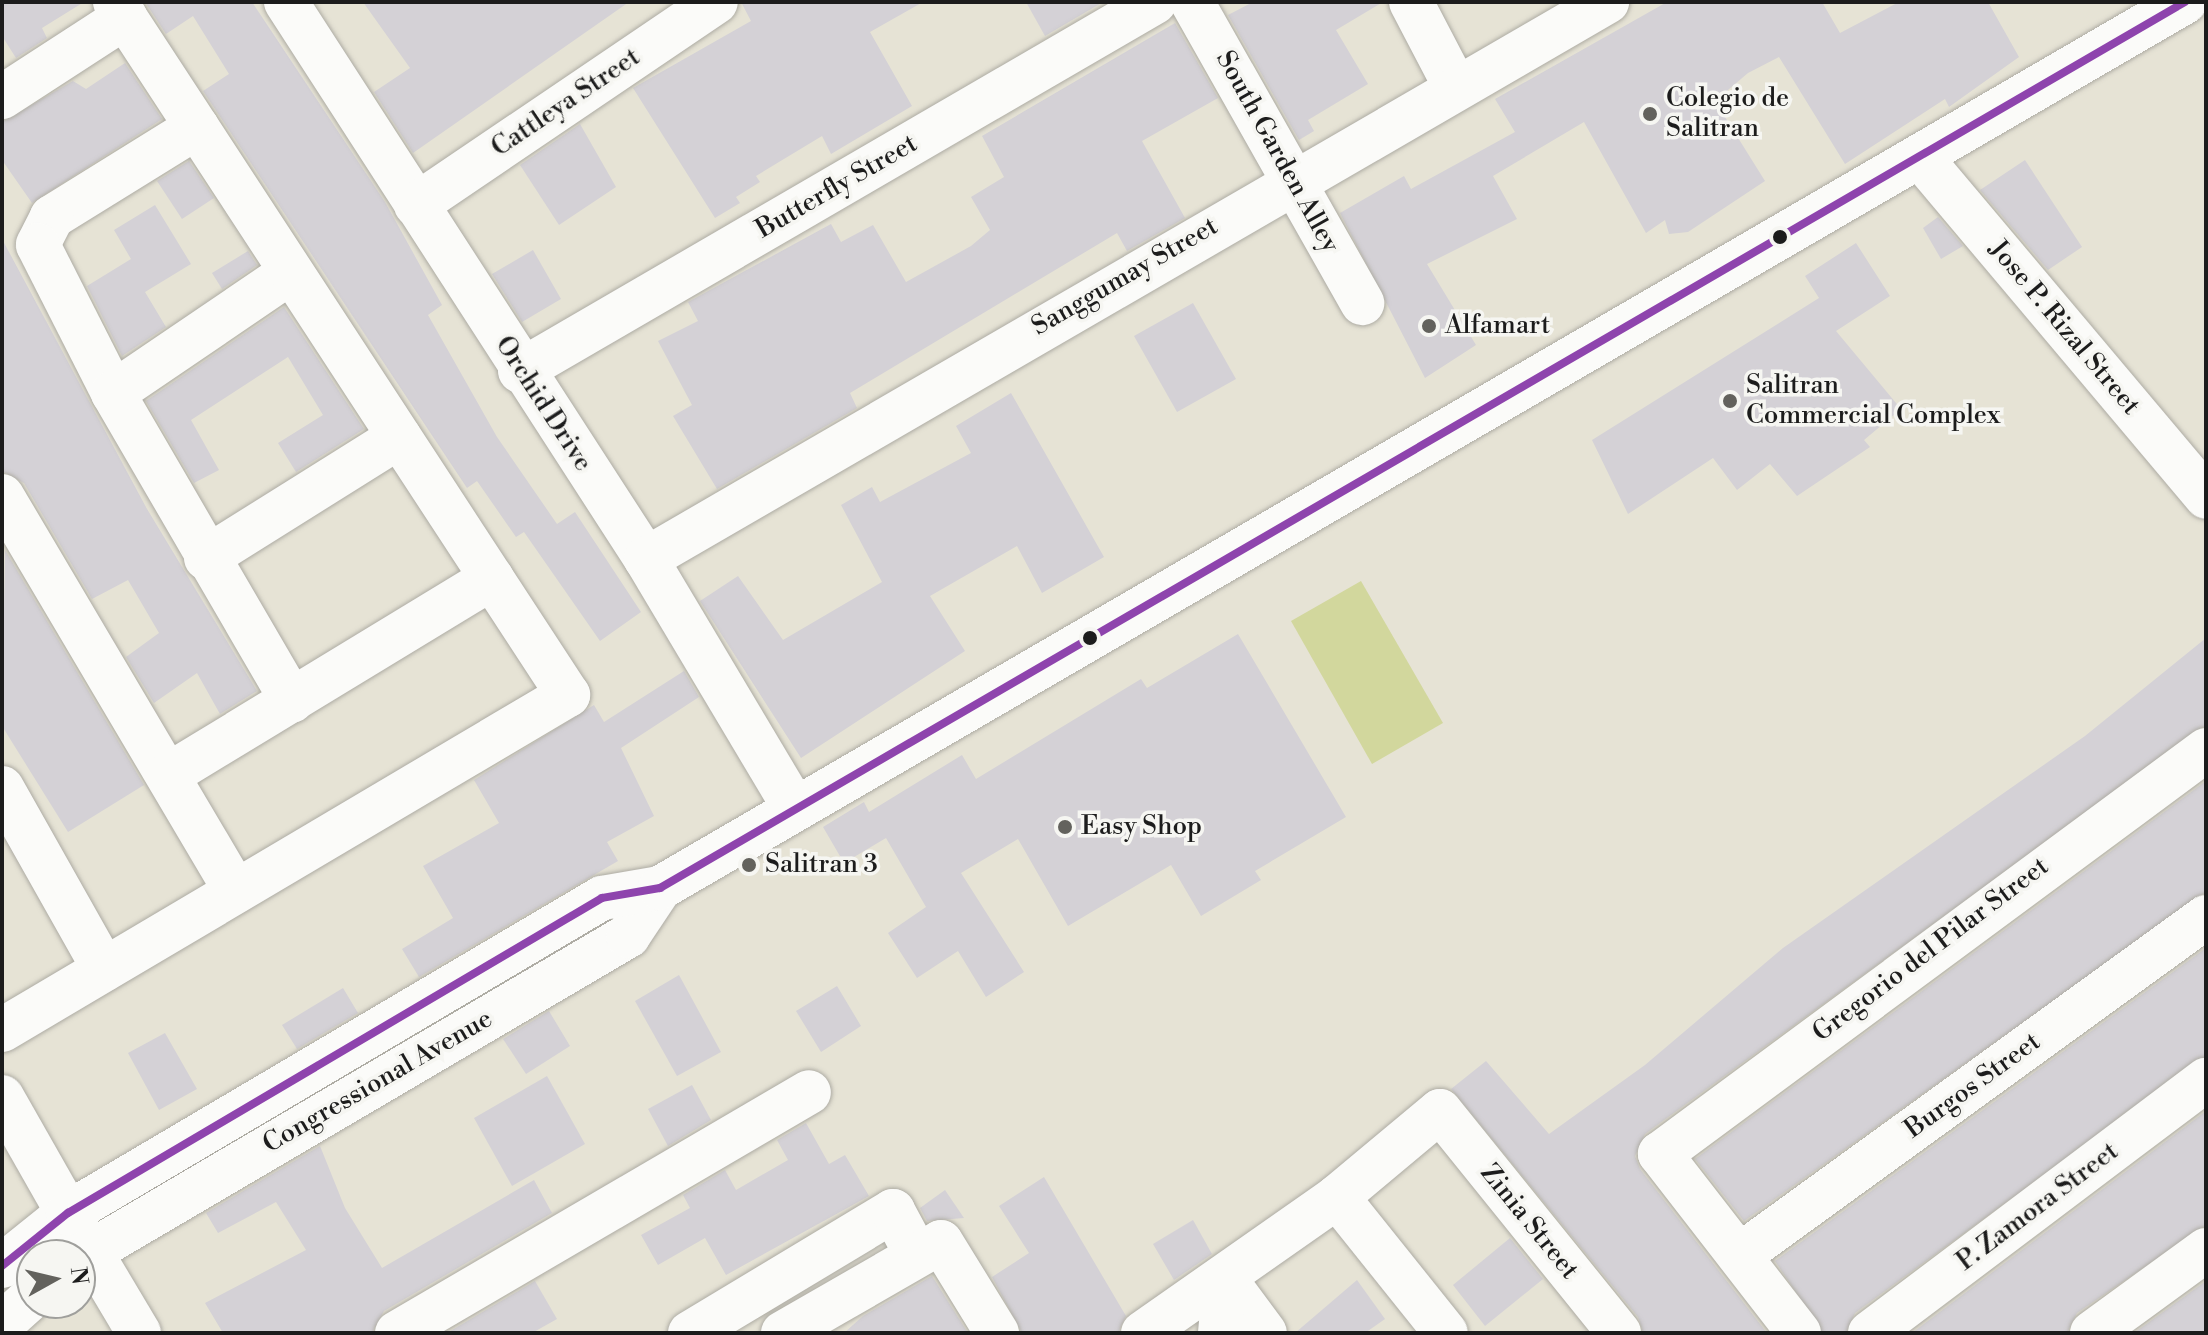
<!DOCTYPE html>
<html>
<head>
<meta charset="utf-8">
<style>
	body { margin:0 }
	#map { position:relative; width:2208px; height:1335px; overflow:hidden; background:#e6e3d5; font-family:"Libre Bodoni",serif }
	div>[style] { position:absolute }
	.green>* { inset:0; background:#d2d79d }
	.building>* { inset:0; background:#d4d1d6 }
	.roads { filter:drop-shadow(0 0 2px #adaba3) drop-shadow(0 0 2px #adaba3) }
	.minor>* { height:44px; margin:-22px; padding:0 22px; transform-origin:22px; border-radius:22px; background:#fbfbf9 }
	.tertiary>* { height:44px; margin:-22px; padding:0 22px; transform-origin:22px; border-radius:22px; background:#fbfbf9 }
	.secondary>* { height:44px; margin:-22px; padding:0 22px; transform-origin:22px; border-radius:22px; background:#fbfbf9 }
	.bus-1>* { height:8px; margin:-4px; padding:0 4px; transform-origin:4px; border-radius:4px; background:#8e44ad }
	.dots>* { width:22px; height:22px; translate:-50% -50%; box-sizing:border-box; border:4px solid #f6f6f2; border-radius:50% }
	span { translate:-50% -50%; white-space:nowrap; text-align:center; line-height:1.15; -webkit-text-stroke:7px #f6f6f2; paint-order:stroke }
	.poi-label { font-size:26px; color:#1c1c1c }
	.left { translate:0 -50%; text-align:left }
	.street-label { font-size:26px; color:#1c1c1c }
	.frame { position:absolute; inset:0; border:4px solid #1c1c1c; pointer-events:none }
	.north { position:absolute; left:16px; top:1239px; width:80px; height:80px; box-sizing:border-box; background:#f6f6f2; border:2px solid #9f9f9c; border-radius:50%; rotate:82deg; font-size:22px; font-weight:700; line-height:32px; text-align:center; color:#1c1c1c }
	.north::after { content:''; display:block; margin:auto; width:28px; height:36px; background:#63625d; clip-path:polygon(50% 0,100% 100%,50% 72%,0 100%) }
</style>
</head>
<body>
<div id="map">
	<div class="green">
		<div style="clip-path:polygon(1361px 581px,1443px 723px,1372px 764px,1291px 621px)"></div>
	</div>
	<div class="building">
		<div style="clip-path:polygon(2px 2px,84px 2px,42px 28px,47px 38px,16px 58px,2px 36px)"></div>
		<div style="clip-path:polygon(145px 2px,252px 2px,385px 202px,442px 305px,428px 315px,497px 437px,557px 524px,575px 512px,641px 612px,600px 641px,524px 532px,516px 537px,477px 481px,467px 488px,203px 91px,229px 74px,193px 16px,166px 34px)"></div>
		<div style="clip-path:polygon(363px 2px,629px 2px,413px 153px,374px 92px,410px 68px)"></div>
		<div style="clip-path:polygon(741px 2px,923px 2px,870px 32px,912px 106px,831px 154px,822px 136px,756px 176px,760px 182px,736px 197px,740px 203px,715px 218px,633px 88px,751px 21px)"></div>
		<div style="clip-path:polygon(1026px 2px,1103px 2px,1045px 36px)"></div>
		<div style="clip-path:polygon(1253px 2px,1383px 2px,1336px 30px,1368px 84px,1308px 120px,1314px 131px,1299px 140px,1228px 15px)"></div>
		<div style="clip-path:polygon(1667px 2px,1822px 2px,1840px 33px,1899px 2px,1988px 2px,2019px 57px,1949px 107px,1945px 99px,1845px 164px,1779px 57px,1748px 73px,1715px 101px,1765px 181px,1688px 232px,1669px 234px,1665px 220px,1646px 233px,1584px 122px,1493px 176px,1517px 219px,1427px 264px,1476px 345px,1425px 378px,1340px 213px,1404px 176px,1411px 189px,1515px 132px,1495px 99px)"></div>
		<div style="clip-path:polygon(1175px 23px,1218px 98px,1142px 141px,1185px 218px,1127px 251px,1117px 233px,850px 393px,857px 408px,717px 489px,673px 416px,692px 405px,658px 341px,698px 321px,688px 302px,831px 224px,841px 242px,873px 225px,906px 282px,971px 246px,990px 230px,971px 197px,1004px 177px,982px 136px)"></div>
		<div style="clip-path:polygon(125px 63px,162px 119px,32px 203px,2px 160px,2px 122px,73px 81px,86px 89px)"></div>
		<div style="clip-path:polygon(580px 124px,616px 187px,559px 225px,520px 165px)"></div>
		<div style="clip-path:polygon(2025px 160px,2082px 247px,2048px 270px,1980px 190px)"></div>
		<div style="clip-path:polygon(189px 161px,214px 198px,182px 219px,157px 181px)"></div>
		<div style="clip-path:polygon(155px 205px,191px 264px,145px 292px,166px 327px,122px 356px,87px 286px,131px 259px,114px 230px)"></div>
		<div style="clip-path:polygon(1938px 217px,1963px 246px,1941px 259px,1923px 228px)"></div>
		<div style="clip-path:polygon(2px 239px,147px 509px,257px 691px,220px 714px,197px 673px,154px 703px,126px 657px,159px 633px,128px 580px,92px 599px,24px 483px,2px 471px)"></div>
		<div style="clip-path:polygon(1856px 243px,1890px 296px,1836px 331px,1901px 409px,1864px 440px,1870px 447px,1797px 496px,1770px 464px,1737px 490px,1713px 458px,1628px 514px,1592px 440px,1819px 298px,1805px 276px)"></div>
		<div style="clip-path:polygon(533px 250px,561px 299px,522px 322px,492px 274px)"></div>
		<div style="clip-path:polygon(248px 251px,257px 265px,222px 289px,212px 273px)"></div>
		<div style="clip-path:polygon(1193px 303px,1236px 379px,1177px 412px,1134px 336px)"></div>
		<div style="clip-path:polygon(284px 307px,364px 429px,296px 472px,278px 443px,323px 415px,288px 357px,191px 420px,219px 470px,194px 483px,146px 401px)"></div>
		<div style="clip-path:polygon(1011px 393px,1104px 557px,1042px 593px,1017px 546px,930px 596px,965px 651px,801px 758px,700px 601px,738px 576px,783px 640px,882px 582px,841px 505px,872px 487px,880px 502px,971px 453px,956px 426px)"></div>
		<div style="clip-path:polygon(5px 550px,144px 785px,68px 832px,2px 726px)"></div>
		<div style="clip-path:polygon(1238px 634px,1346px 817px,1255px 871px,1261px 880px,1201px 916px,1171px 865px,1068px 926px,1018px 839px,961px 873px,1024px 972px,986px 997px,958px 951px,917px 978px,888px 933px,926px 907px,886px 838px,844px 863px,823px 827px,864px 802px,869px 812px,962px 755px,976px 779px,1141px 679px,1147px 688px)"></div>
		<div style="clip-path:polygon(2206px 638px,2206px 725px,1645px 1134px,1635px 1156px,1640px 1169px,1767px 1333px,1643px 1333px,1638px 1317px,1451px 1089px,1486px 1061px,1549px 1134px,1645px 1065px,1783px 948px,2085px 736px)"></div>
		<div style="clip-path:polygon(684px 671px,699px 697px,621px 748px,654px 816px,607px 842px,618px 861px,419px 977px,402px 949px,453px 918px,423px 866px,499px 823px,474px 780px,594px 705px,604px 722px)"></div>
		<div style="clip-path:polygon(2206px 781px,2206px 892px,1744px 1221px,1695px 1159px)"></div>
		<div style="clip-path:polygon(2206px 948px,2206px 1056px,1855px 1313px,1846px 1333px,1823px 1333px,1775px 1261px)"></div>
		<div style="clip-path:polygon(679px 975px,721px 1052px,677px 1076px,635px 1001px)"></div>
		<div style="clip-path:polygon(837px 986px,861px 1026px,821px 1052px,796px 1011px)"></div>
		<div style="clip-path:polygon(343px 988px,358px 1013px,297px 1049px,282px 1025px)"></div>
		<div style="clip-path:polygon(549px 1011px,570px 1046px,526px 1074px,503px 1039px)"></div>
		<div style="clip-path:polygon(165px 1033px,197px 1089px,159px 1110px,128px 1053px)"></div>
		<div style="clip-path:polygon(547px 1076px,585px 1144px,512px 1186px,474px 1118px)"></div>
		<div style="clip-path:polygon(692px 1085px,711px 1120px,668px 1146px,648px 1109px)"></div>
		<div style="clip-path:polygon(2206px 1111px,2206px 1225px,2077px 1313px,2067px 1333px,1912px 1333px)"></div>
		<div style="clip-path:polygon(806px 1123px,829px 1164px,845px 1155px,869px 1196px,726px 1275px,705px 1238px,658px 1265px,641px 1235px,690px 1208px,683px 1195px,725px 1170px,736px 1190px,788px 1160px,777px 1140px)"></div>
		<div style="clip-path:polygon(320px 1146px,345px 1208px,382px 1268px,534px 1180px,552px 1213px,384px 1311px,372px 1333px,223px 1333px,205px 1303px,306px 1250px,276px 1202px,218px 1233px,206px 1213px)"></div>
		<div style="clip-path:polygon(1044px 1177px,1126px 1316px,1118px 1333px,1022px 1333px,992px 1277px,1029px 1253px,999px 1206px)"></div>
		<div style="clip-path:polygon(945px 1190px,964px 1218px,927px 1221px,920px 1208px)"></div>
		<div style="clip-path:polygon(1193px 1220px,1212px 1254px,1174px 1280px,1153px 1244px)"></div>
		<div style="clip-path:polygon(1510px 1238px,1543px 1279px,1485px 1326px,1453px 1285px)"></div>
		<div style="clip-path:polygon(932px 1276px,968px 1333px,844px 1333px,863px 1316px)"></div>
		<div style="clip-path:polygon(1357px 1280px,1385px 1319px,1365px 1333px,1295px 1333px)"></div>
		<div style="clip-path:polygon(535px 1281px,557px 1319px,532px 1333px,447px 1333px)"></div>
		<div style="clip-path:polygon(2206px 1281px,2206px 1333px,2134px 1333px)"></div>
	</div>
	<div class="roads">
		<div class="minor">
			<div style="left:286px;top:2px;width:663px;rotate:57.12deg"></div>
			<div style="left:646px;top:559px;width:291px;rotate:59.2deg"></div>
			<div style="left:1192px;top:2px;width:346px;rotate:60.5deg"></div>
			<div style="left:1411px;top:2px;width:95px;rotate:62.4deg"></div>
			<div style="left:2px;top:97px;width:147px;rotate:-33deg"></div>
			<div style="left:197px;top:127px;width:171px;rotate:148.2deg"></div>
			<div style="left:52px;top:217px;width:31px;rotate:117deg"></div>
			<div style="left:38px;top:245px;width:166px;rotate:63.1deg"></div>
			<div style="left:113px;top:393px;width:356px;rotate:59.8deg"></div>
			<div style="left:1921px;top:158px;width:443px;rotate:49.9deg"></div>
			<div style="left:416px;top:205px;width:362px;rotate:-34.1deg"></div>
			<div style="left:520px;top:371px;width:734px;rotate:-30.16deg"></div>
			<div style="left:113px;top:393px;width:215px;rotate:-34.2deg"></div>
			<div style="left:2px;top:496px;width:459px;rotate:59.4deg"></div>
			<div style="left:206px;top:558px;width:228px;rotate:-32.1deg"></div>
			<div style="left:646px;top:559px;width:1111px;rotate:-30.1deg"></div>
			<div style="left:168px;top:775px;width:379px;rotate:-31.3deg"></div>
			<div style="left:2px;top:788px;width:208px;rotate:60.6deg"></div>
			<div style="left:2px;top:1030px;width:658px;rotate:-30.62deg"></div>
			<div style="left:568px;top:695px;width:828px;rotate:-123.17deg"></div>
			<div style="left:2px;top:1097px;width:133px;rotate:60.4deg"></div>
			<div style="left:1337px;top:1197px;width:174px;rotate:51.3deg"></div>
			<div style="left:1740px;top:1255px;width:576px;rotate:-35.95deg"></div>
			<div style="left:1225px;top:1279px;width:67px;rotate:53.5deg"></div>
			<div style="left:397px;top:1333px;width:477px;rotate:-30.3deg"></div>
			<div style="left:690px;top:1333px;width:237px;rotate:-31deg"></div>
			<div style="left:893px;top:1211px;width:49px;rotate:61.9deg"></div>
			<div style="left:783px;top:1333px;width:182px;rotate:-29.9deg"></div>
			<div style="left:941px;top:1242px;width:107px;rotate:58.4deg"></div>
			<div style="left:1143px;top:1333px;width:237px;rotate:-35deg"></div>
			<div style="left:1337px;top:1197px;width:134px;rotate:-39.9deg"></div>
			<div style="left:1440px;top:1111px;width:285px;rotate:51.1deg"></div>
			<div style="left:1220px;top:1333px;width:54px;rotate:-84.7deg"></div>
			<div style="left:1799px;top:1333px;width:227px;rotate:-127.8deg"></div>
			<div style="left:1660px;top:1154px;width:679px;rotate:-36.5deg"></div>
			<div style="left:1870px;top:1333px;width:421px;rotate:-37deg"></div>
			<div style="left:2092px;top:1333px;width:141px;rotate:-36.1deg"></div>
		</div>
		<div class="tertiary">
			<div style="left:71px;top:1219px;width:133px;rotate:59.2deg"></div>
		</div>
		<div class="secondary">
			<div style="left:80px;top:1258px;width:636px;rotate:-30.44deg"></div>
			<div style="left:628px;top:936px;width:58px;rotate:-56.3deg"></div>
			<div style="left:2px;top:1266px;width:85px;rotate:-38.8deg"></div>
			<div style="left:68px;top:1213px;width:620px;rotate:-30.54deg"></div>
			<div style="left:602px;top:898px;width:59px;rotate:-9.8deg"></div>
			<div style="left:660px;top:888px;width:1764px;rotate:-30.16deg"></div>
			<div style="left:2px;top:1324px;width:40px;rotate:-42deg"></div>
		</div>
	</div>
	<div class="bus-1">
		<div style="left:2px;top:1266px;width:85px;rotate:-38.8deg"></div>
		<div style="left:68px;top:1213px;width:620px;rotate:-30.54deg"></div>
		<div style="left:602px;top:898px;width:59px;rotate:-9.8deg"></div>
		<div style="left:660px;top:888px;width:1764px;rotate:-30.16deg"></div>
	</div>
	<div class="dots">
		<div style="left:1650px;top:114px;background:#63625d"></div>
		<div style="left:1780px;top:237px;background:#1c1c1c"></div>
		<div style="left:1429px;top:326px;background:#63625d"></div>
		<div style="left:1730px;top:401px;background:#63625d"></div>
		<div style="left:1090px;top:638px;background:#1c1c1c"></div>
		<div style="left:1065px;top:827px;background:#63625d"></div>
		<div style="left:749px;top:865px;background:#63625d"></div>
	</div>
	<div class="poi-label">
		<span class="left" style="left:1666px;top:114px">Colegio de<br>Salitran</span>
		<span class="left" style="left:1445px;top:326px">Alfamart</span>
		<span class="left" style="left:1746px;top:401px">Salitran<br>Commercial Complex</span>
		<span class="left" style="left:1081px;top:827px">Easy Shop</span>
		<span class="left" style="left:765px;top:865px">Salitran 3</span>
	</div>
	<div class="street-label">
		<span style="left:566px;top:103px;rotate:-34deg">Cattleya Street</span>
		<span style="left:1277px;top:152px;rotate:61deg">South Garden Alley</span>
		<span style="left:837px;top:187px;rotate:-30deg">Butterfly Street</span>
		<span style="left:1125px;top:277px;rotate:-30deg">Sanggumay Street</span>
		<span style="left:2064px;top:328px;rotate:50deg">Jose P. Rizal Street</span>
		<span style="left:543px;top:404px;rotate:57deg">Orchid Drive</span>
		<span style="left:1931px;top:950px;rotate:-37deg">Gregorio del Pilar Street</span>
		<span style="left:378px;top:1082px;rotate:-30deg">Congressional Avenue</span>
		<span style="left:1973px;top:1086px;rotate:-36deg">Burgos Street</span>
		<span style="left:2038px;top:1207px;rotate:-37deg">P. Zamora Street</span>
		<span style="left:1529px;top:1222px;rotate:51deg">Zinia Street</span>
	</div>
	<div class="frame"></div>
	<div class="north">N</div>
</div>
</body>
</html>
